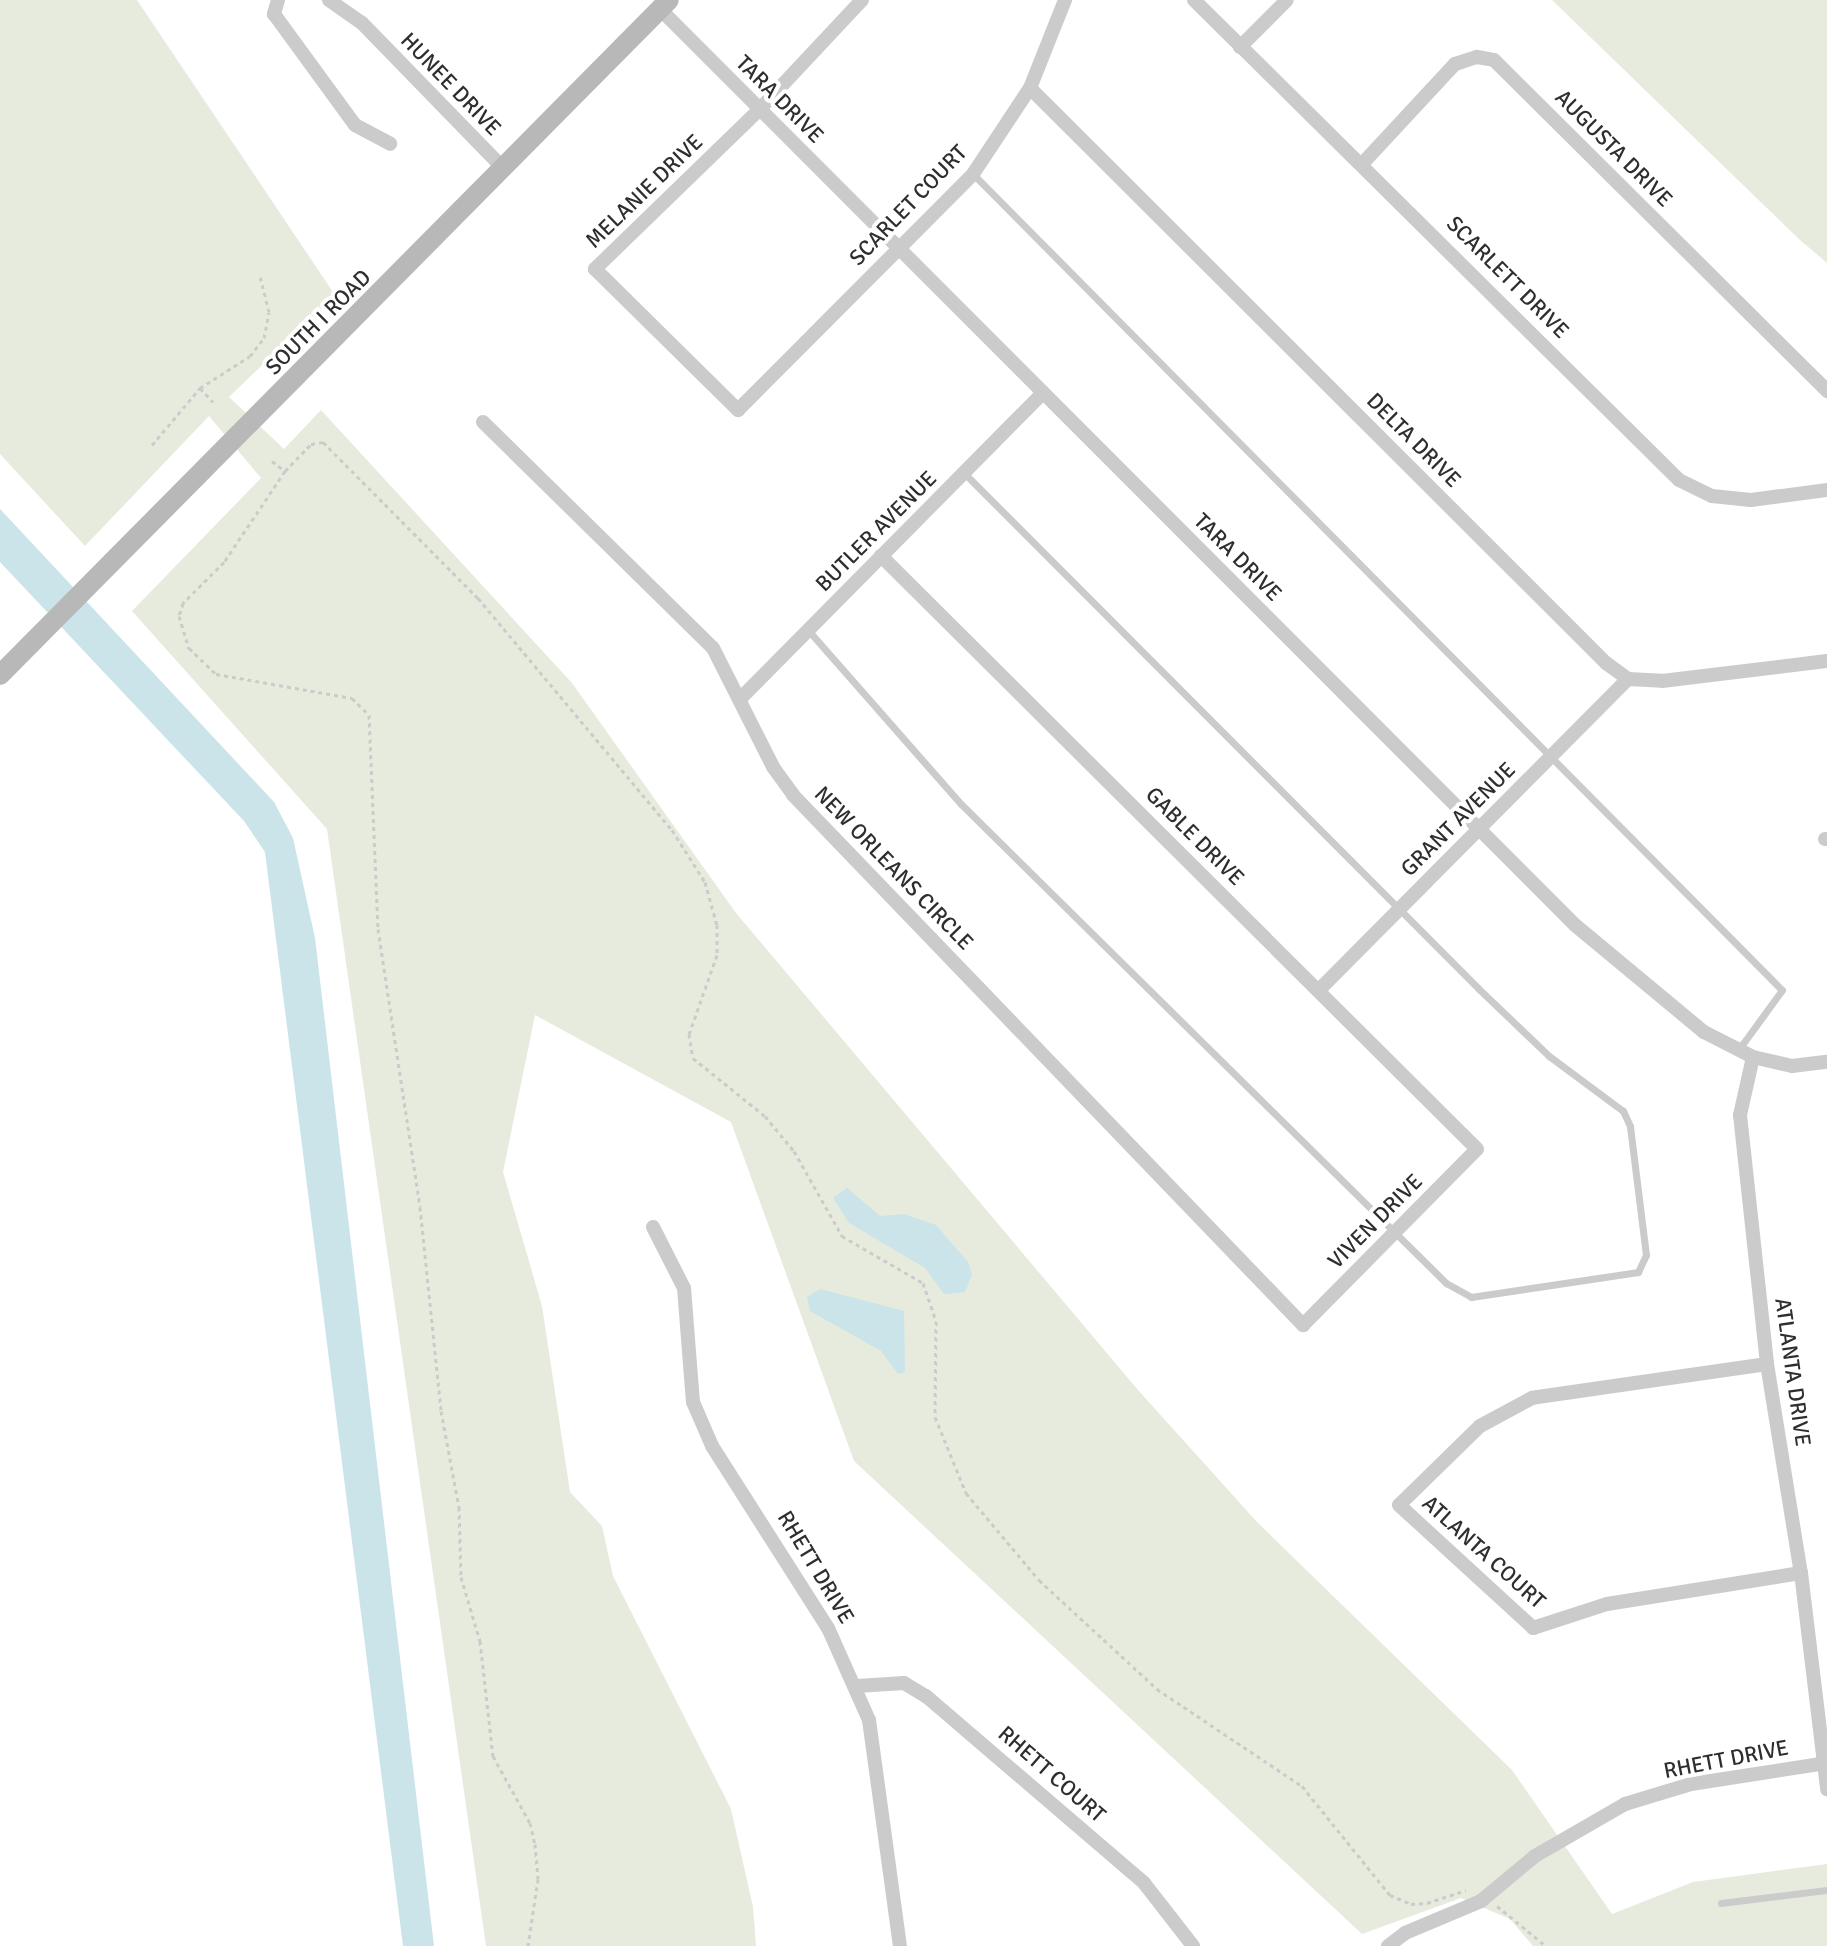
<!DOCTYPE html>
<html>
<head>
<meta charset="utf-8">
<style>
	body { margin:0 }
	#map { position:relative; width:1827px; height:1946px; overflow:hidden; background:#fff; font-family:Signika,sans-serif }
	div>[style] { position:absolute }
	.green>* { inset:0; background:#e7ebdd }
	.water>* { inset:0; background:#cae4ea }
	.path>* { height:3px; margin-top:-1.5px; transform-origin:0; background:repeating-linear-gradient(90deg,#cbcbcb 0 4px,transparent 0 8px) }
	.lane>* { height:7px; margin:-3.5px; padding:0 3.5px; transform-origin:3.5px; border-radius:3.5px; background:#cbcbcb }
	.street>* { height:14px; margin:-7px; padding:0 7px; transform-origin:7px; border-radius:7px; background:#cbcbcb }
	.secondary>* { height:20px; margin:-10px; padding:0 10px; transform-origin:10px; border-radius:10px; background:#b8b8b8 }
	span { translate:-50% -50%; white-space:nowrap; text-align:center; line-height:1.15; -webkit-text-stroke:8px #fff; paint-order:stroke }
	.street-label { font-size:22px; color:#2e2e2e }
</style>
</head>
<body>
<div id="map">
	<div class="green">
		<div style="clip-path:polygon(0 0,137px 0,335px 295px,229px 397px,284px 449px,321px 410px,572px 683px,736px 913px,1138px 1390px,1257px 1522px,1512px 1770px,1612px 1914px,1693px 1882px,1827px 1864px,1827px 1946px,1533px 1946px,1510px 1919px,1461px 1898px,1362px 1934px,854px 1461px,731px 1122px,535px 1015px,503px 1172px,542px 1306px,570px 1492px,602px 1526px,613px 1576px,731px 1809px,753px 1907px,756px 1946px,486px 1946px,327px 829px,132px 611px,261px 478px,209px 416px,85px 546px,0 454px)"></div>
		<div style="clip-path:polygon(1552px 0,1827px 0,1827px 263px,1800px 240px)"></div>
	</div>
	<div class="water">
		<div style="clip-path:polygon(0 509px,274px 802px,293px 838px,315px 938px,434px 1946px,403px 1946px,265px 852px,244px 821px,0 562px)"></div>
		<div style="clip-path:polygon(847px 1188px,880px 1216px,904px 1214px,936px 1225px,968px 1262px,972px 1275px,965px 1292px,944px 1294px,925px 1268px,849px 1223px,833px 1198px)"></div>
		<div style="clip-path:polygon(820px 1289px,904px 1311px,905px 1372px,898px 1374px,881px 1351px,810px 1311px,807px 1297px)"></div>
	</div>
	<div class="path">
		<div style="left:200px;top:388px;width:19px;rotate:47deg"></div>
		<div style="left:152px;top:445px;width:75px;rotate:-49.9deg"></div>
		<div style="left:200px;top:388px;width:59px;rotate:-32.6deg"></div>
		<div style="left:250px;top:356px;width:23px;rotate:-52deg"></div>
		<div style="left:264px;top:338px;width:26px;rotate:-79deg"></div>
		<div style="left:269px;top:312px;width:37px;rotate:-104deg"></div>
		<div style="left:272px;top:461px;width:16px;rotate:38deg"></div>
		<div style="left:285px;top:471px;width:37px;rotate:-46deg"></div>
		<div style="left:311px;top:444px;width:12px;rotate:-9deg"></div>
		<div style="left:323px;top:442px;width:220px;rotate:45.2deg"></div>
		<div style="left:478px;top:598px;width:302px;rotate:50.1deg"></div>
		<div style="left:672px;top:830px;width:62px;rotate:57.6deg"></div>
		<div style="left:705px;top:882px;width:45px;rotate:74.4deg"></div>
		<div style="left:717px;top:925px;width:30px;rotate:90deg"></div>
		<div style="left:717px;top:955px;width:84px;rotate:109.5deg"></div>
		<div style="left:689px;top:1034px;width:24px;rotate:81deg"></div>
		<div style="left:693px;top:1058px;width:92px;rotate:38.9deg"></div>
		<div style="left:765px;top:1116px;width:45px;rotate:50.4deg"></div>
		<div style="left:794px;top:1151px;width:98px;rotate:60.5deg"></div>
		<div style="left:842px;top:1236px;width:94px;rotate:30.1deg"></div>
		<div style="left:923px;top:1283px;width:40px;rotate:71.1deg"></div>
		<div style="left:936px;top:1321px;width:96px;rotate:90.6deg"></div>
		<div style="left:935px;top:1417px;width:82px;rotate:67.8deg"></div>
		<div style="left:966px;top:1493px;width:114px;rotate:50deg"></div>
		<div style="left:1039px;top:1580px;width:161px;rotate:42.7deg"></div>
		<div style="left:1157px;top:1689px;width:174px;rotate:33.8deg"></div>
		<div style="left:1302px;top:1786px;width:140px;rotate:51.1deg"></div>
		<div style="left:1390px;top:1895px;width:23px;rotate:23deg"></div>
		<div style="left:1411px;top:1904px;width:16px;rotate:-4deg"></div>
		<div style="left:1427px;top:1903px;width:41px;rotate:-18.4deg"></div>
		<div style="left:285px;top:471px;width:110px;rotate:123.8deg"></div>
		<div style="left:224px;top:562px;width:58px;rotate:135deg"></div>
		<div style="left:183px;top:603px;width:14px;rotate:107deg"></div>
		<div style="left:179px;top:616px;width:34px;rotate:73deg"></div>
		<div style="left:189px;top:648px;width:37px;rotate:44deg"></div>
		<div style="left:216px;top:674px;width:138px;rotate:10deg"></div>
		<div style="left:352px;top:698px;width:24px;rotate:45deg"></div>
		<div style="left:369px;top:715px;width:214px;rotate:87.6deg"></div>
		<div style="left:378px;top:929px;width:281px;rotate:81.4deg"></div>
		<div style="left:420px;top:1207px;width:205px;rotate:84.1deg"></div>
		<div style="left:441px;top:1411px;width:98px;rotate:79.4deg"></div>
		<div style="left:459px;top:1507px;width:70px;rotate:88.4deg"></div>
		<div style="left:461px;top:1577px;width:67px;rotate:73.5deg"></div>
		<div style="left:480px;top:1641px;width:116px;rotate:83.6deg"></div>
		<div style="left:493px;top:1756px;width:77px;rotate:61.1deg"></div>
		<div style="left:530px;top:1823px;width:22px;rotate:77deg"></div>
		<div style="left:535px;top:1844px;width:35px;rotate:85deg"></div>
		<div style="left:538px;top:1879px;width:68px;rotate:98.5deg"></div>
		<div style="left:1497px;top:1906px;width:63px;rotate:39.2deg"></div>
	</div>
	<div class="lane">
		<div style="left:973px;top:174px;width:1149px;rotate:45.25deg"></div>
		<div style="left:1782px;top:990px;width:73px;rotate:126.1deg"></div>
		<div style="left:808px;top:630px;width:232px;rotate:48.7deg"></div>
		<div style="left:961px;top:804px;width:682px;rotate:44.64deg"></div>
		<div style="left:1446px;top:1283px;width:29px;rotate:29deg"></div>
		<div style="left:1471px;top:1297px;width:169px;rotate:-8.5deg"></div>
		<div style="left:1638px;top:1272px;width:19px;rotate:-65deg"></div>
		<div style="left:1646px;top:1255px;width:130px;rotate:-97.1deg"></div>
		<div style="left:1630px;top:1126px;width:17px;rotate:-115deg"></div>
		<div style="left:1623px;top:1111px;width:92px;rotate:-143.4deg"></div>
		<div style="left:1549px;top:1056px;width:97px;rotate:-136.3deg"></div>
		<div style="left:1479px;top:989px;width:729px;rotate:-134.94deg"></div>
		<div style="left:1721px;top:1903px;width:107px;rotate:-7deg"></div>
	</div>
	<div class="street">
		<div style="left:278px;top:0;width:15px;rotate:106deg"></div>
		<div style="left:274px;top:14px;width:137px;rotate:53.9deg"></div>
		<div style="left:355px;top:125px;width:40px;rotate:28deg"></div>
		<div style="left:329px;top:0;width:40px;rotate:34.9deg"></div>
		<div style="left:362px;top:23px;width:204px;rotate:45.8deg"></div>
		<div style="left:862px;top:0;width:149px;rotate:133.1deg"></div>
		<div style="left:760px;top:109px;width:230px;rotate:135.9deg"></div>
		<div style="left:595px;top:269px;width:201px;rotate:44.6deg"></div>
		<div style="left:738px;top:410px;width:333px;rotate:-45.1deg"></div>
		<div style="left:973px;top:174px;width:103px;rotate:-56.5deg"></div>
		<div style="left:1030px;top:88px;width:95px;rotate:-68.3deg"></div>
		<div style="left:1194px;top:0;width:682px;rotate:44.7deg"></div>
		<div style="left:1679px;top:480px;width:37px;rotate:26deg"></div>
		<div style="left:1712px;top:496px;width:39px;rotate:6deg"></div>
		<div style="left:1751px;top:500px;width:77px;rotate:-7.5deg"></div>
		<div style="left:660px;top:9px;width:1295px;rotate:45.03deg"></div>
		<div style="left:1575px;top:925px;width:168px;rotate:39.7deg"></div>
		<div style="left:1704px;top:1032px;width:55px;rotate:27deg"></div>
		<div style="left:1753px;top:1057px;width:40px;rotate:13deg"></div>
		<div style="left:1792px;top:1066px;width:35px;rotate:-7deg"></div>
		<div style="left:1240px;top:47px;width:66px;rotate:-45deg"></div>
		<div style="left:1030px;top:88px;width:814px;rotate:44.95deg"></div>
		<div style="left:1606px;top:663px;width:27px;rotate:36deg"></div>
		<div style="left:1628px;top:679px;width:34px;rotate:3deg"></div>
		<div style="left:1662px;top:681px;width:166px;rotate:-6.9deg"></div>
		<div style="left:1363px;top:163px;width:135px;rotate:-47.1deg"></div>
		<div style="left:1455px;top:64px;width:23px;rotate:-18deg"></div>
		<div style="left:1477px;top:57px;width:17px;rotate:10deg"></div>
		<div style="left:1494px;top:60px;width:470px;rotate:44.8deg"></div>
		<div style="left:483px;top:422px;width:322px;rotate:44.5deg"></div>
		<div style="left:713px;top:648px;width:133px;rotate:63.2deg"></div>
		<div style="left:773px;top:767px;width:34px;rotate:54deg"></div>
		<div style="left:793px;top:795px;width:736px;rotate:46.1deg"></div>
		<div style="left:1303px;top:1325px;width:247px;rotate:-45.3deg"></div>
		<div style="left:1477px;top:1149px;width:841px;rotate:-135.14deg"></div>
		<div style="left:740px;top:699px;width:431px;rotate:-45.3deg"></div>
		<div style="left:1825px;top:839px;width:2px"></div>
		<div style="left:1319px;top:990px;width:438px;rotate:-45.2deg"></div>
		<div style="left:1753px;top:1057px;width:59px;rotate:102.6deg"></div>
		<div style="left:1740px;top:1115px;width:250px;rotate:83.8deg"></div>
		<div style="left:1767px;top:1364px;width:212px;rotate:80.8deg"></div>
		<div style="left:1801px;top:1573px;width:218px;rotate:83.1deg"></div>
		<div style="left:653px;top:1227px;width:68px;rotate:63.1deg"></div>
		<div style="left:684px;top:1288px;width:114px;rotate:85.5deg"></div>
		<div style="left:693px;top:1402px;width:48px;rotate:66.6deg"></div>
		<div style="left:712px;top:1446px;width:216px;rotate:57.5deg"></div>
		<div style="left:828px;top:1628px;width:101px;rotate:66deg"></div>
		<div style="left:869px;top:1720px;width:228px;rotate:82.2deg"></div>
		<div style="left:1767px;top:1364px;width:237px;rotate:171.8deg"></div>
		<div style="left:1532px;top:1398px;width:59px;rotate:151.7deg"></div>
		<div style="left:1480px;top:1426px;width:113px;rotate:135.7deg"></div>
		<div style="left:1399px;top:1505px;width:182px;rotate:42.5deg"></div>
		<div style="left:1533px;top:1628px;width:78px;rotate:-18deg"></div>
		<div style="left:1607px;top:1604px;width:196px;rotate:-9.1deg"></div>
		<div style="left:857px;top:1686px;width:47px;rotate:-3.7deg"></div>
		<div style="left:904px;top:1683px;width:26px;rotate:31deg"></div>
		<div style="left:926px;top:1696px;width:287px;rotate:40.6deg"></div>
		<div style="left:1144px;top:1883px;width:80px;rotate:52.1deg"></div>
		<div style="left:1388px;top:1946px;width:21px;rotate:-37deg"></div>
		<div style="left:1405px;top:1933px;width:82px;rotate:-22.8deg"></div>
		<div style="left:1481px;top:1901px;width:70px;rotate:-39.8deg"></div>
		<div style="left:1535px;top:1856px;width:104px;rotate:-30deg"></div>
		<div style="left:1625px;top:1804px;width:69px;rotate:-16.9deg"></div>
		<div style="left:1691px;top:1784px;width:138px;rotate:-8.8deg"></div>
	</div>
	<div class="secondary">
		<div style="left:0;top:675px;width:950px;rotate:-45.26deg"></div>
	</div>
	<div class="street-label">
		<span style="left:451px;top:84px;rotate:46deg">HUNEE DRIVE</span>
		<span style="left:780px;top:99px;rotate:45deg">TARA DRIVE</span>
		<span style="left:1614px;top:148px;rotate:45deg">AUGUSTA DRIVE</span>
		<span style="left:644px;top:191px;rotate:-44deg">MELANIE DRIVE</span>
		<span style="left:908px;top:205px;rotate:-46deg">SCARLET COURT</span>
		<span style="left:1508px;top:277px;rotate:45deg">SCARLETT DRIVE</span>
		<span style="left:318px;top:322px;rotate:-45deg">SOUTH I ROAD</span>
		<span style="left:1414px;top:440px;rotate:45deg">DELTA DRIVE</span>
		<span style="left:876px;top:531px;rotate:-45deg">BUTLER AVENUE</span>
		<span style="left:1238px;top:557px;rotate:45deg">TARA DRIVE</span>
		<span style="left:1458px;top:819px;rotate:-45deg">GRANT AVENUE</span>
		<span style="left:1195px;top:836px;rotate:45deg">GABLE DRIVE</span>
		<span style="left:894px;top:868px;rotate:46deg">NEW ORLEANS CIRCLE</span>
		<span style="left:1375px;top:1221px;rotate:-45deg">VIVEN DRIVE</span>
		<span style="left:1793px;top:1372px;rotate:82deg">ATLANTA DRIVE</span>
		<span style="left:1484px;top:1552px;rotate:42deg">ATLANTA COURT</span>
		<span style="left:816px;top:1567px;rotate:59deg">RHETT DRIVE</span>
		<span style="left:1726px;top:1759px;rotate:-11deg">RHETT DRIVE</span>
		<span style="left:1052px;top:1774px;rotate:41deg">RHETT COURT</span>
	</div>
</div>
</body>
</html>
